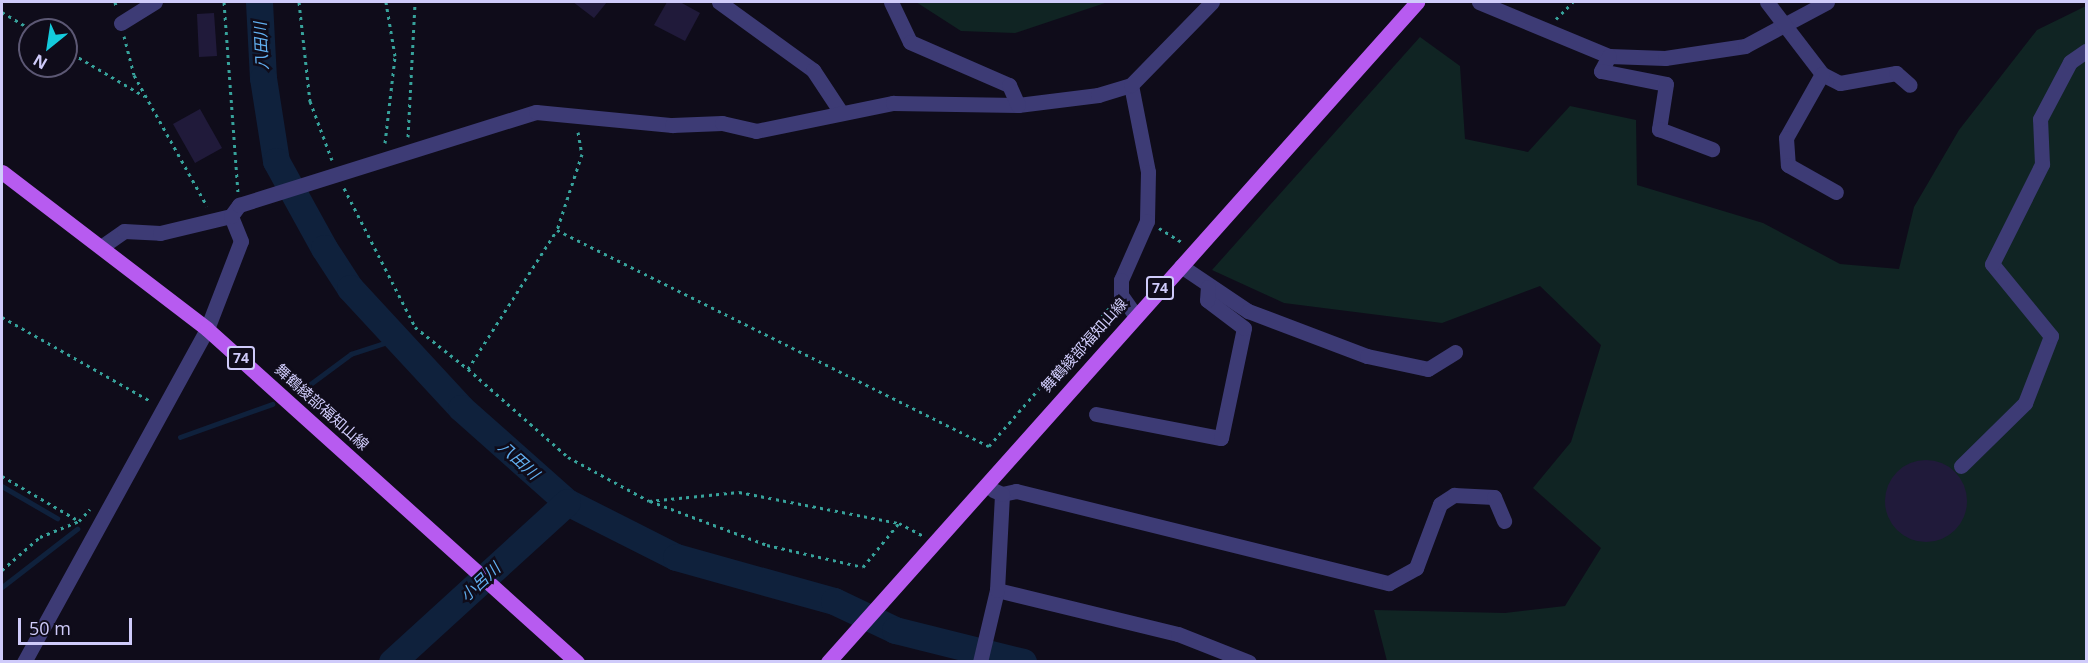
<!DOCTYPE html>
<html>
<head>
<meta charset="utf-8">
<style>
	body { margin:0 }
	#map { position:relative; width:2088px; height:663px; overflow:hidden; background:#0f0c1a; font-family:"Open Sans","Noto Sans JP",sans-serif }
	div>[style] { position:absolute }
	.green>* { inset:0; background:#102423 }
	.stream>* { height:4.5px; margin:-2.25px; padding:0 2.25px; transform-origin:2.25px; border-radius:2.25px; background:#0f213c }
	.river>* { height:27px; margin:-13.5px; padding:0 13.5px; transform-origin:13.5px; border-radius:13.5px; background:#0f213c }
	.building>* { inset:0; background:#201a3a }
	.round { border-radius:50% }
	.path>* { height:3px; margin-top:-1.5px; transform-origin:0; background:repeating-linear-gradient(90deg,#37a29b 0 3px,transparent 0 7.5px) }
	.minor>* { height:15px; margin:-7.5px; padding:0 7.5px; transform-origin:7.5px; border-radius:7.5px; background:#3d3b75 }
	.tertiary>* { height:15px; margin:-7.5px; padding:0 7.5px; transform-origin:7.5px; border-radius:7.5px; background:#3d3b75 }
	.primary>* { height:15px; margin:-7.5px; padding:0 7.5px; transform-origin:7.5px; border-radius:7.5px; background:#b75bf0 }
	span { translate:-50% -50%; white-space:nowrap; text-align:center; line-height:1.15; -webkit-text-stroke:5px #0f0c1a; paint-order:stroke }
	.shield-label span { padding:2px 4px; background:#0f0c1a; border:2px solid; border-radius:4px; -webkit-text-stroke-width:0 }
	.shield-label { font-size:14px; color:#cfcbfa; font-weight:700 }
	.street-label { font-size:15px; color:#cfcbfa }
	.water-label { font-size:16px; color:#62b0f1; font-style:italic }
	.frame { position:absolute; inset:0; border:3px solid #cfcbfa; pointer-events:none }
	.north { position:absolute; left:18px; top:18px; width:60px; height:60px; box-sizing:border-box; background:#0f0c1a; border:2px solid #5c5874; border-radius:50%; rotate:210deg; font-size:16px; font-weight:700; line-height:24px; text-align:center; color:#cfcbfa }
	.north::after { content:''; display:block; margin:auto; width:21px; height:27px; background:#14cbdd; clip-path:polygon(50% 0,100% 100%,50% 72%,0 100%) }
	.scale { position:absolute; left:18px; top:618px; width:114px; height:27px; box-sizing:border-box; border:3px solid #cfcbfa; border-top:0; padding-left:8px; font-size:18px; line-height:21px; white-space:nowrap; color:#cfcbfa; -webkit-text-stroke:4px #0f0c1a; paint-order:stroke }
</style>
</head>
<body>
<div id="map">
	<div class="green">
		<div style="clip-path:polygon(916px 2px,1108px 2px,1015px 33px,961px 31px)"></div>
		<div style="clip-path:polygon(2086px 6px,2086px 661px,1387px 661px,1374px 610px,1505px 613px,1565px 606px,1601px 548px,1533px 488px,1571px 442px,1601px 345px,1540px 286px,1442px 323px,1284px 303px,1212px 270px,1420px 37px,1460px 66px,1465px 139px,1528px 152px,1570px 106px,1636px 120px,1637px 185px,1763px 223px,1840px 264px,1899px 269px,1914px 207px,1959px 130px,2037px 30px)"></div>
	</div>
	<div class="stream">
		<div style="left:305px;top:388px;width:57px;rotate:-36.5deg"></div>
		<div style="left:351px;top:354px;width:48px;rotate:-18.1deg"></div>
		<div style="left:180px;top:437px;width:98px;rotate:-19.7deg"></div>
		<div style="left:2px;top:486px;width:64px;rotate:30.2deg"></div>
		<div style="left:2px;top:587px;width:95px;rotate:-37.7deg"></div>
	</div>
	<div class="river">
		<div style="left:259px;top:2px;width:76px;rotate:87deg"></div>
		<div style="left:263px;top:78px;width:84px;rotate:81.1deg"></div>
		<div style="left:276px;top:161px;width:99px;rotate:61.1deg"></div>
		<div style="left:324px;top:248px;width:48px;rotate:57deg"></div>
		<div style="left:350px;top:288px;width:163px;rotate:47.2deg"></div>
		<div style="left:461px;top:408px;width:142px;rotate:41.6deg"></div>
		<div style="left:567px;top:502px;width:122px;rotate:26.8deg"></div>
		<div style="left:676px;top:557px;width:164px;rotate:15.6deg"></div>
		<div style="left:834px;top:601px;width:68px;rotate:25.4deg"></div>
		<div style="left:895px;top:630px;width:132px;rotate:14deg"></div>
		<div style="left:392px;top:662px;width:237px;rotate:-42.4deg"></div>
	</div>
	<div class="building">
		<div style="clip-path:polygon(573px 2px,607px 2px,594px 18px)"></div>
		<div style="clip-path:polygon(667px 2px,680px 2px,700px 13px,685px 41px,654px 25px)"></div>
		<div style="clip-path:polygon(214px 13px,217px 56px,199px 57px,197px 14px)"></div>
		<div style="clip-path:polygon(200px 109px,222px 148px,195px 163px,173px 124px)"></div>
		<div class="round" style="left:1885px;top:460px;width:82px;height:82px"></div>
	</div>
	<div class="path">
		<div style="left:115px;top:2px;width:7px;rotate:74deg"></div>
		<div style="left:224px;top:2px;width:190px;rotate:85.8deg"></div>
		<div style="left:299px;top:2px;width:100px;rotate:83.7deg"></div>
		<div style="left:310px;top:101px;width:63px;rotate:69.6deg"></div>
		<div style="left:2px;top:12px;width:35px;rotate:31deg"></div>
		<div style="left:1556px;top:19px;width:24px;rotate:-45deg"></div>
		<div style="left:124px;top:36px;width:40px;rotate:75.6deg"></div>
		<div style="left:134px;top:75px;width:150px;rotate:60.9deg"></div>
		<div style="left:66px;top:50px;width:91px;rotate:30.5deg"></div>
		<div style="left:578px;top:132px;width:22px;rotate:80deg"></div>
		<div style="left:582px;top:154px;width:80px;rotate:108.2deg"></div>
		<div style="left:557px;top:230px;width:483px;rotate:26.6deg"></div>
		<div style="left:989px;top:446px;width:187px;rotate:-48.9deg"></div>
		<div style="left:408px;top:137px;width:135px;rotate:-87deg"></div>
		<div style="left:385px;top:143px;width:88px;rotate:-83.4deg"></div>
		<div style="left:395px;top:56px;width:55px;rotate:-99.5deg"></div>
		<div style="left:344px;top:188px;width:156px;rotate:62.9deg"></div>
		<div style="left:415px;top:327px;width:68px;rotate:38.4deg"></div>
		<div style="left:468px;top:369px;width:165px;rotate:-57.4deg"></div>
		<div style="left:1159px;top:228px;width:28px;rotate:32deg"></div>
		<div style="left:2px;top:317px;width:172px;rotate:29.5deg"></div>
		<div style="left:468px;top:369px;width:133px;rotate:41.3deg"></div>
		<div style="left:568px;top:457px;width:92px;rotate:28.5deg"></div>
		<div style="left:649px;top:501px;width:90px;rotate:-5.7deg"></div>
		<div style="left:739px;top:492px;width:163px;rotate:11deg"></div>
		<div style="left:899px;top:523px;width:27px;rotate:28deg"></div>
		<div style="left:2px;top:476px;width:89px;rotate:30.3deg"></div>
		<div style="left:650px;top:501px;width:125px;rotate:20.6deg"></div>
		<div style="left:767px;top:545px;width:98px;rotate:12.9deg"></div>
		<div style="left:863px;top:567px;width:57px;rotate:-50.7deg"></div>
		<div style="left:2px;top:570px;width:50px;rotate:-41deg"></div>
		<div style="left:40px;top:537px;width:42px;rotate:-22.3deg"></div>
		<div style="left:79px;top:521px;width:16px;rotate:-47deg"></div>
	</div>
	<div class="minor">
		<div style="left:719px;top:2px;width:116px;rotate:35.9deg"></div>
		<div style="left:813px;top:70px;width:49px;rotate:56.6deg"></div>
		<div style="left:1479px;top:2px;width:141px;rotate:22.6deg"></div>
		<div style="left:1609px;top:56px;width:56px;rotate:2deg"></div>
		<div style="left:1665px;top:58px;width:81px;rotate:-8.5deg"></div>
		<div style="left:1745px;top:46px;width:93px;rotate:-28.2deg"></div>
		<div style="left:1767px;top:2px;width:91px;rotate:52.6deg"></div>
		<div style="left:1822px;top:74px;width:20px;rotate:27deg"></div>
		<div style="left:1840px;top:83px;width:57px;rotate:-10.1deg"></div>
		<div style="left:1896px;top:73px;width:18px;rotate:41deg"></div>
		<div style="left:121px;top:23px;width:40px;rotate:-32deg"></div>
		<div style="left:1609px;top:56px;width:17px;rotate:118deg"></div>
		<div style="left:1601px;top:71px;width:66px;rotate:11.3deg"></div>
		<div style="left:1666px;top:84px;width:46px;rotate:98.8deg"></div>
		<div style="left:1659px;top:129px;width:57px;rotate:20.7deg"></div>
		<div style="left:1822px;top:74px;width:73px;rotate:119.4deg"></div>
		<div style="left:1786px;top:138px;width:27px;rotate:86deg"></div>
		<div style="left:1788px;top:165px;width:55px;rotate:29.4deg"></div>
		<div style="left:1131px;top:85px;width:89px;rotate:78.9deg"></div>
		<div style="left:1148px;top:172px;width:49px;rotate:91.2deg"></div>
		<div style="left:1147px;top:221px;width:64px;rotate:113.8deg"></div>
		<div style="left:1121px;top:280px;width:15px;rotate:90deg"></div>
		<div style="left:1121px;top:295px;width:24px;rotate:55deg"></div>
		<div style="left:104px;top:245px;width:24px;rotate:-35deg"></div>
		<div style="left:124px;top:231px;width:36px;rotate:3deg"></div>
		<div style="left:160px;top:233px;width:73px;rotate:-13.5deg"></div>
		<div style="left:1181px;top:266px;width:81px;rotate:33.9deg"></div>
		<div style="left:1248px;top:311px;width:127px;rotate:20.7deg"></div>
		<div style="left:1367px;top:356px;width:62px;rotate:12deg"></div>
		<div style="left:1428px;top:369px;width:32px;rotate:-32deg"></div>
		<div style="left:1096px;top:414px;width:127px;rotate:10.9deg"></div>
		<div style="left:1221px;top:438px;width:112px;rotate:-78.2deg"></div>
		<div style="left:1244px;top:328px;width:46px;rotate:-142.9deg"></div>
		<div style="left:1207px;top:300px;width:13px;rotate:-86deg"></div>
		<div style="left:1961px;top:466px;width:90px;rotate:-44.5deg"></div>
		<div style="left:2025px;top:403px;width:72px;rotate:-68.8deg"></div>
		<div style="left:2051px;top:336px;width:93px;rotate:-129.3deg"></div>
		<div style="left:1992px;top:264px;width:112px;rotate:-63.4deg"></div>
		<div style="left:2042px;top:164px;width:45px;rotate:-92.5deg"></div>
		<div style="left:2040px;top:119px;width:64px;rotate:-62.2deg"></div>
		<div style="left:2070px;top:62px;width:19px;rotate:-35deg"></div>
		<div style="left:1002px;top:494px;width:14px;rotate:-12deg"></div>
		<div style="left:1016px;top:491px;width:384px;rotate:13.9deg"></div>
		<div style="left:1389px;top:583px;width:31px;rotate:-29deg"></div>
		<div style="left:1416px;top:568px;width:68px;rotate:-69.4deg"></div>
		<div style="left:1440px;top:504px;width:17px;rotate:-33deg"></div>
		<div style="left:1454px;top:495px;width:40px;rotate:2.9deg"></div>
		<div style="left:1494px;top:497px;width:26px;rotate:67deg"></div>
		<div style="left:997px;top:590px;width:186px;rotate:13.7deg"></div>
		<div style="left:1178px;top:634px;width:76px;rotate:21.5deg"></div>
		<div style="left:24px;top:662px;width:380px;rotate:-61.2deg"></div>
		<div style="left:207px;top:329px;width:94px;rotate:-68.9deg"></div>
		<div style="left:241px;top:241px;width:27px;rotate:-112deg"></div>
		<div style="left:231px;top:216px;width:14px;rotate:-54deg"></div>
		<div style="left:239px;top:205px;width:311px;rotate:-17.4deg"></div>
		<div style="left:536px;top:112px;width:137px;rotate:5.5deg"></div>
		<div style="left:672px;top:125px;width:50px;rotate:-2.3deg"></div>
		<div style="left:722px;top:123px;width:35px;rotate:13deg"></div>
		<div style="left:756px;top:131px;width:140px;rotate:-11.6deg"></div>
		<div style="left:893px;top:103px;width:125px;rotate:0.9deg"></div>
		<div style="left:1018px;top:105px;width:81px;rotate:-7.1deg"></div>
		<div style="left:1098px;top:95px;width:34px;rotate:-17deg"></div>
		<div style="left:1131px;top:85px;width:116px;rotate:-45.7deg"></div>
		<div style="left:980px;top:662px;width:74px;rotate:-76.7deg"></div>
		<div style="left:997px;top:590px;width:96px;rotate:-87deg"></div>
		<div style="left:1002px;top:494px;width:10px;rotate:-156deg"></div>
	</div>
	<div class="tertiary">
		<div style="left:891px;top:2px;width:44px;rotate:64.6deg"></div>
		<div style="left:910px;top:42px;width:108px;rotate:23.5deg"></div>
		<div style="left:1009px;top:85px;width:22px;rotate:66deg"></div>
	</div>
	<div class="primary">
		<div style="left:2px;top:172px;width:258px;rotate:37.4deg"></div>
		<div style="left:207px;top:329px;width:498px;rotate:42deg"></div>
		<div style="left:828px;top:662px;width:885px;rotate:-48.25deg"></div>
	</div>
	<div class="shield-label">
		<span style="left:1160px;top:288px">74</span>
		<span style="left:241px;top:358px">74</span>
	</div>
	<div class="street-label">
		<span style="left:1084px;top:345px;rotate:-48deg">舞鶴綾部福知山線</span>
		<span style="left:322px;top:407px;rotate:42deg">舞鶴綾部福知山線</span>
	</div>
	<div class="water-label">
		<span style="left:261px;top:46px;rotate:-93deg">八田川</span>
		<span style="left:519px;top:460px;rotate:42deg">八田川</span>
		<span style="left:480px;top:582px;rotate:-43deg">小呂川</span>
	</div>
	<div class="frame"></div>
	<div class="north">N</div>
	<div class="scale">50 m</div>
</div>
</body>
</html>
